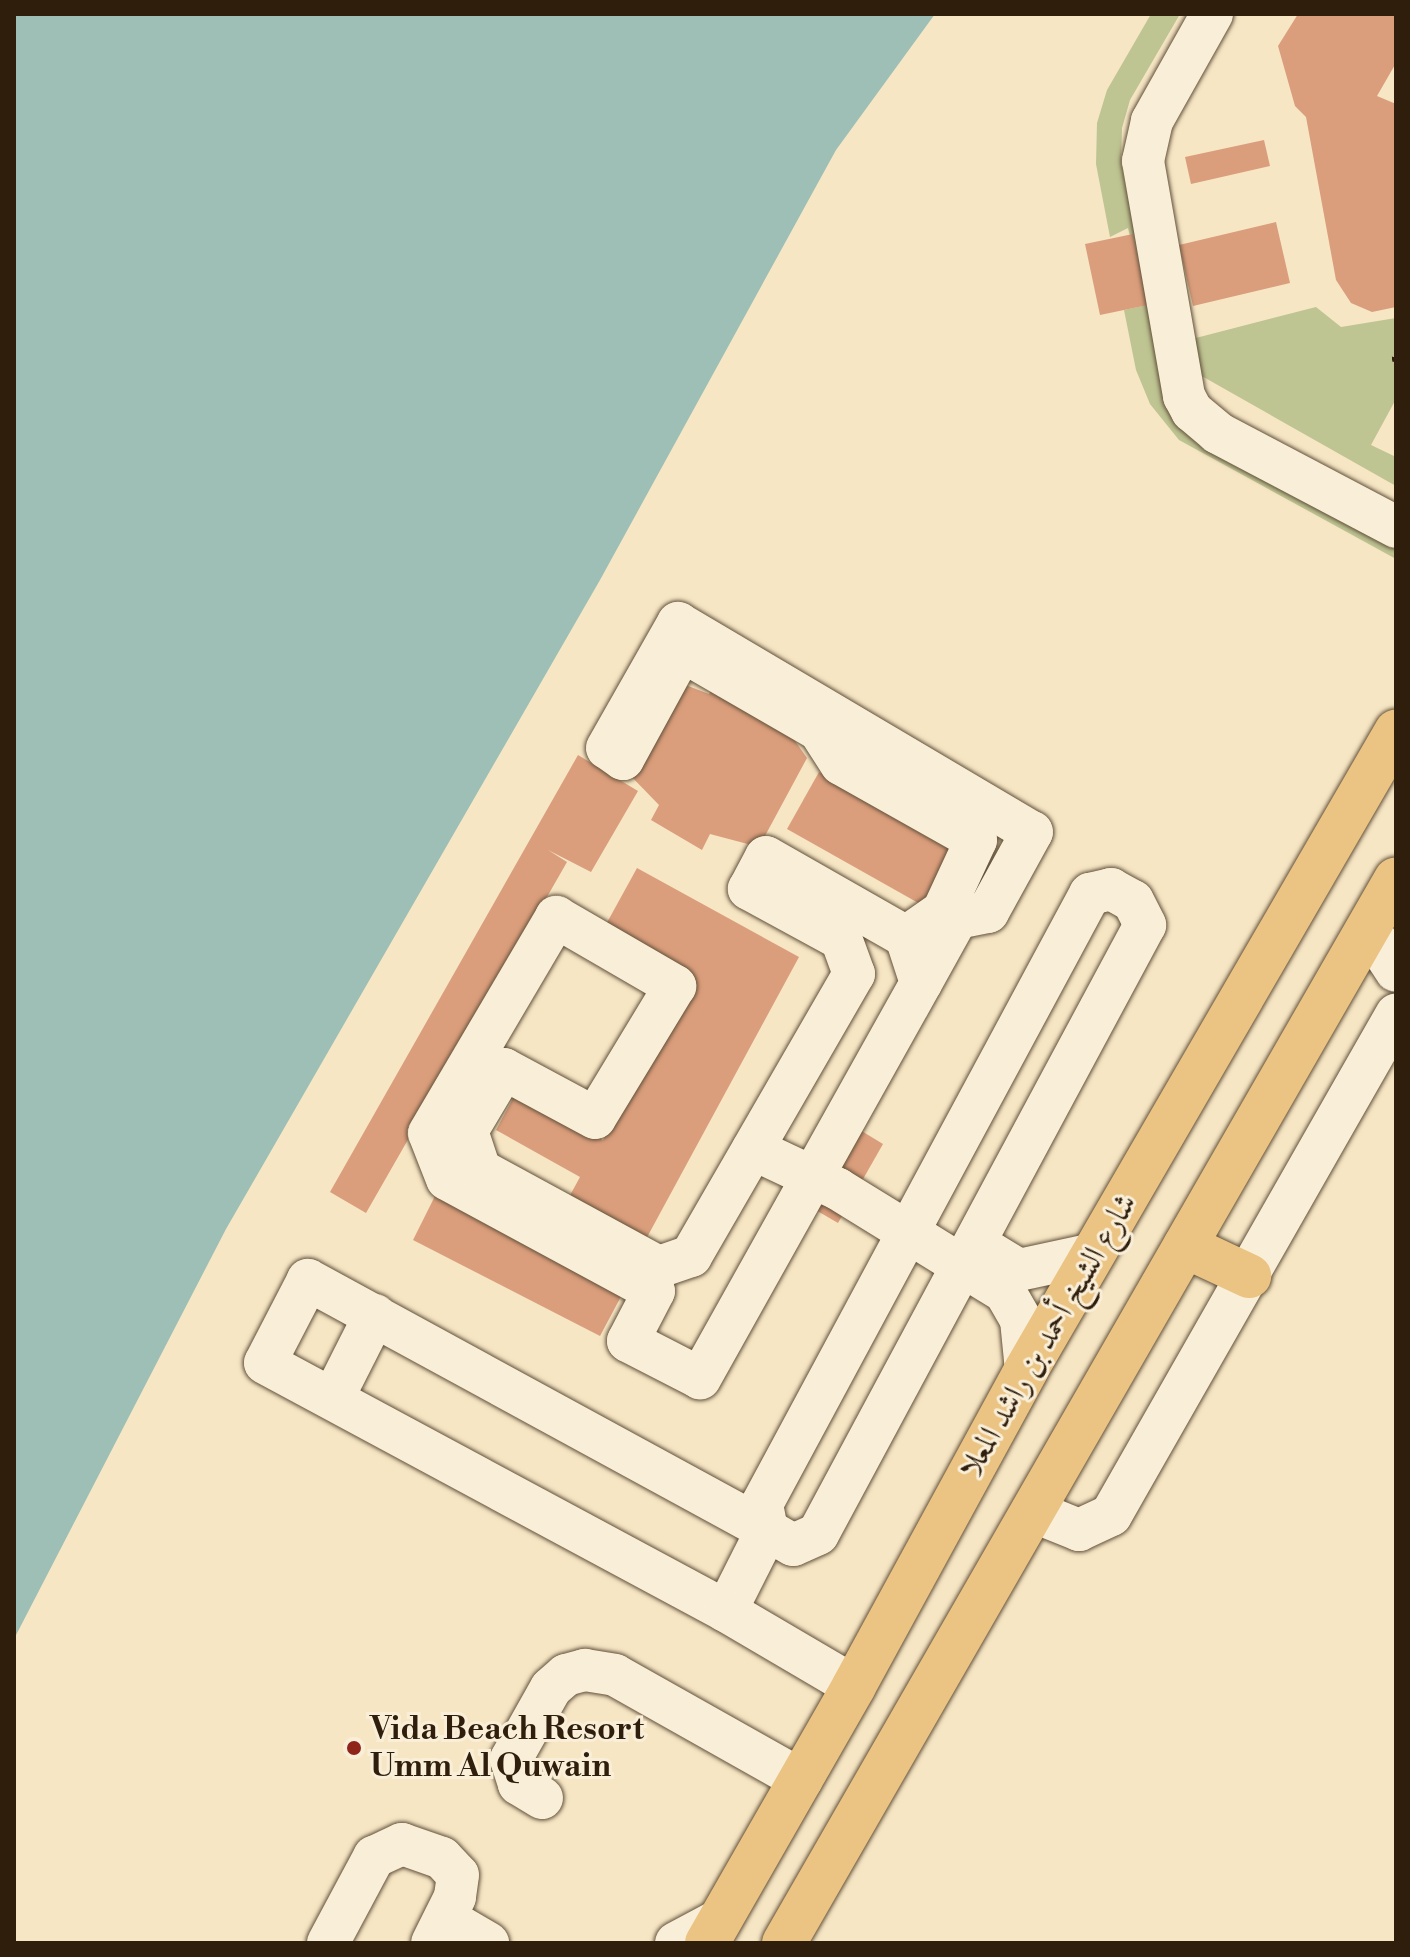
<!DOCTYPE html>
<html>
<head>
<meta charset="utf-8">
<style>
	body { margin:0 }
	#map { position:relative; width:1410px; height:1957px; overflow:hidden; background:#f6e6c4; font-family:"Libre Bodoni",Amiri,serif }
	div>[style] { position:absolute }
	.green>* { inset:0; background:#bec492 }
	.water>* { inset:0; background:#9dbfb5 }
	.building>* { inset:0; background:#db9e7c }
	.path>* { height:5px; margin-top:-2.5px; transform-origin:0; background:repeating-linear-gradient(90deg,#2f1e0c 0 2px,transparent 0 6px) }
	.roads { filter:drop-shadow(0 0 2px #61503a) drop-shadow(0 0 2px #61503a) }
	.minor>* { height:42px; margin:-21px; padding:0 21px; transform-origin:21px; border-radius:21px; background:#f9efd9 }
	.major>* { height:44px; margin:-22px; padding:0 22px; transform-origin:22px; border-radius:22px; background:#ebc382 }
	.dots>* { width:22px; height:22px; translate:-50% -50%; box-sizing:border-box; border:4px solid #f9efd9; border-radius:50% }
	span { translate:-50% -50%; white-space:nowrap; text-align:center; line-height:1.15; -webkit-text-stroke:6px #f9efd9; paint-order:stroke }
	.street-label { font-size:32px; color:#2f1e0c }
	.poi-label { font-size:32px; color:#2f1e0c; font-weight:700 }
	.left { translate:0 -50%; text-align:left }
	.frame { position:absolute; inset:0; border:16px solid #2f1e0c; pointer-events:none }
</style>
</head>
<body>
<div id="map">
	<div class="green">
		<div style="clip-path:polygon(1151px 14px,1180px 14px,1130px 100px,1122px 128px,1121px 162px,1160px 363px,1172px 391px,1396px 531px,1396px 559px,1179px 440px,1150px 404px,1136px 370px,1124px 310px,1147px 305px,1128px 228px,1110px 237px,1096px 164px,1097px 123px,1107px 90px)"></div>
		<div style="clip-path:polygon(1316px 307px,1341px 327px,1396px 318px,1396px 399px,1371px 445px,1396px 457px,1396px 486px,1200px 375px,1192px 339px)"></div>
	</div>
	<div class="water">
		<div style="clip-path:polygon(14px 14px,935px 14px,836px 150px,600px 580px,226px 1229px,14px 1639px)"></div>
	</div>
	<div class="building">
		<div style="clip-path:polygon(1298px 14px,1396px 14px,1396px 63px,1377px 96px,1396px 104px,1396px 307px,1372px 312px,1351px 303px,1336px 280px,1306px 117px,1295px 106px,1278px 46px)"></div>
		<div style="clip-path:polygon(1264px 140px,1270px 166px,1191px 184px,1185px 157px)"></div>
		<div style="clip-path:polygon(1276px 222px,1290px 283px,1193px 306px,1179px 245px)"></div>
		<div style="clip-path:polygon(1133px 234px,1148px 305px,1100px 315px,1085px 244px)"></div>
		<div style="clip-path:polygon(721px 674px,788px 731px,807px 758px,759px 847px,710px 834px,702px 850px,651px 820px,659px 805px,626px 771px,675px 681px,709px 694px)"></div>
		<div style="clip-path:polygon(578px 755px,638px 791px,591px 872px,548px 850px,567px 862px,366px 1213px,330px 1192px)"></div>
		<div style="clip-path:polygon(819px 772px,960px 853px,929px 909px,787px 829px)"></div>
		<div style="clip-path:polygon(637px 868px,799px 957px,645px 1241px,568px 1199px,580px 1177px,496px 1130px,516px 1093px,603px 1140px,692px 976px,604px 928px)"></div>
		<div style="clip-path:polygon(860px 1130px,883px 1144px,838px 1223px,814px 1209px)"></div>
		<div style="clip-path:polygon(437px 1192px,625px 1289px,600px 1336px,413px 1240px)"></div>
	</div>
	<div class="path">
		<div style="left:1392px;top:359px;width:4px;rotate:-14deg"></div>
	</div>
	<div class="roads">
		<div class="minor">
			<div style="left:1212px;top:14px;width:123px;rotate:119.3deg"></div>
			<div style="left:1152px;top:121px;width:41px;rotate:102.7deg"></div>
			<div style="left:1143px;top:161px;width:239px;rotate:80.1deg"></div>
			<div style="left:1184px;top:396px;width:17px;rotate:62deg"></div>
			<div style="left:1192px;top:411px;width:34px;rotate:40deg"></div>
			<div style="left:1218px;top:433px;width:201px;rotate:27.8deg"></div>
			<div style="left:766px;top:857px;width:161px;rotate:29.7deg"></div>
			<div style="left:906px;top:937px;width:48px;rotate:71.9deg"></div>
			<div style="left:921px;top:983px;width:453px;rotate:119.2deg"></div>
			<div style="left:700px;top:1378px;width:81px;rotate:-152.8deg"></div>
			<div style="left:628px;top:1341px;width:56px;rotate:-62.5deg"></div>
			<div style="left:654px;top:1291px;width:235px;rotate:-151.6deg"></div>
			<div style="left:447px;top:1179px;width:49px;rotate:-111.4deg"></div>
			<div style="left:429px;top:1133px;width:251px;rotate:-59.5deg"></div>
			<div style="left:556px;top:917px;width:138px;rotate:30.1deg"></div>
			<div style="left:675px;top:986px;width:154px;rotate:121.2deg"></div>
			<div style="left:595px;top:1118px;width:103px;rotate:-151.7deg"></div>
			<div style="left:504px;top:1069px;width:72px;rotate:120.8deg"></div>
			<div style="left:467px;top:1131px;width:41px;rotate:71.6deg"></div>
			<div style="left:480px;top:1170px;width:204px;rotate:28.5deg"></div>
			<div style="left:659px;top:1267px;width:34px;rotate:-19deg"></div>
			<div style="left:691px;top:1256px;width:326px;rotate:-60deg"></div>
			<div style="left:854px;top:974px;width:37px;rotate:-110deg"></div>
			<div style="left:841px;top:939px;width:105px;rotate:-151.5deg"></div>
			<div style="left:749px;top:889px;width:36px;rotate:-62deg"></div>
			<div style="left:1111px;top:889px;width:25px;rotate:29deg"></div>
			<div style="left:1133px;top:901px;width:27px;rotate:63deg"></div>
			<div style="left:1145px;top:925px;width:691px;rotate:118.23deg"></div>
			<div style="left:818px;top:1534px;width:27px;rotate:156deg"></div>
			<div style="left:793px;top:1545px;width:30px;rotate:-150deg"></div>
			<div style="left:767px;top:1530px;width:26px;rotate:-101deg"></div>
			<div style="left:762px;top:1504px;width:693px;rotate:-61.73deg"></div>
			<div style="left:1090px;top:894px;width:22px;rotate:-13deg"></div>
			<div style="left:1368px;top:928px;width:51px;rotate:56.9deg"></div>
			<div style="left:906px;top:937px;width:45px;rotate:-35.1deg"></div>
			<div style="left:943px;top:911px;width:78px;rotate:-65.1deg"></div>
			<div style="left:976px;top:840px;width:155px;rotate:-150.6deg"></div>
			<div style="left:841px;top:764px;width:40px;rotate:-122.9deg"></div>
			<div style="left:819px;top:730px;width:158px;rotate:-150deg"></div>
			<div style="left:682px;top:651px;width:123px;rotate:118.6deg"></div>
			<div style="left:623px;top:759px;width:19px;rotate:-145deg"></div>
			<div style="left:607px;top:748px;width:144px;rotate:-60.4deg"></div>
			<div style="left:678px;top:623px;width:411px;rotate:30.6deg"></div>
			<div style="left:1032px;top:832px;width:91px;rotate:118.8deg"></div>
			<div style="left:988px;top:912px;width:32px;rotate:169deg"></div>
			<div style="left:957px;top:918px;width:74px;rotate:119deg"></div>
			<div style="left:753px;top:1149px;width:94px;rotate:25.2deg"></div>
			<div style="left:838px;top:1189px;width:196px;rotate:31.7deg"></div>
			<div style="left:1005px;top:1292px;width:32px;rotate:60deg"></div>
			<div style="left:1021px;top:1320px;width:50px;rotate:84.3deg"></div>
			<div style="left:976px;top:1244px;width:50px;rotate:31.2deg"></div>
			<div style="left:1019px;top:1270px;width:76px;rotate:-12.2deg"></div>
			<div style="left:333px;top:1398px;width:93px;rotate:-63.2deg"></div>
			<div style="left:1032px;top:1511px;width:51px;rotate:22deg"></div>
			<div style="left:1079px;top:1530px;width:35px;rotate:-25deg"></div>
			<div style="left:1111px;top:1515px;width:576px;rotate:-60.32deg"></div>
			<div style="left:726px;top:1611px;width:91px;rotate:-63.2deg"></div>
			<div style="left:767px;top:1530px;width:523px;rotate:-151.42deg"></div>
			<div style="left:308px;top:1280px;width:93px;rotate:117.4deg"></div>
			<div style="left:265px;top:1363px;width:523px;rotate:28.28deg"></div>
			<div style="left:726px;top:1611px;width:148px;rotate:30.4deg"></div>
			<div style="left:542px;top:1798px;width:27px;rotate:-149deg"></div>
			<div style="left:519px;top:1784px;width:26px;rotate:-108deg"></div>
			<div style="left:511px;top:1759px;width:81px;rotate:-60.6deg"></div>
			<div style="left:551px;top:1688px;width:20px;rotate:-41deg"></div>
			<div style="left:566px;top:1675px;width:20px;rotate:-15deg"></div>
			<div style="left:585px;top:1670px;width:30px;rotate:9deg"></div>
			<div style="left:615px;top:1675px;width:214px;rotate:29.4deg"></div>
			<div style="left:445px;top:1918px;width:50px;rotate:30.2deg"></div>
			<div style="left:328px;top:1943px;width:98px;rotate:-61.9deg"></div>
			<div style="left:374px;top:1857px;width:31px;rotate:-25deg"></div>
			<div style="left:402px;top:1844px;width:42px;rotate:19.3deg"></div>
			<div style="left:442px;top:1858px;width:23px;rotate:47deg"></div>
			<div style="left:458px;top:1875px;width:22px;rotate:98deg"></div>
			<div style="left:455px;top:1897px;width:51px;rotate:116.6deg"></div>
			<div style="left:676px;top:1943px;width:51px;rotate:-28.1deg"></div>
		</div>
		<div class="major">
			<div style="left:1185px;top:1246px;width:71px;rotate:25.1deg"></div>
			<div style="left:707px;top:1943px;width:296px;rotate:-60.2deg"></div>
			<div style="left:854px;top:1686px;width:360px;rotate:-61.4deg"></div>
			<div style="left:1026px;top:1370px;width:738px;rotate:-59.89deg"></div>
			<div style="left:784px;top:1943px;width:1227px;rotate:-60.09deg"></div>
		</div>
	</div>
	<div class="dots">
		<div style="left:354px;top:1748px;background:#8f2418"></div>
	</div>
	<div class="street-label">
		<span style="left:1048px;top:1336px;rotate:-60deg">شارع الشيخ أحمد بن راشد المعلا</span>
	</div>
	<div class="poi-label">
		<span class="left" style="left:370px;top:1748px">Vida Beach Resort<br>Umm Al Quwain</span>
	</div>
	<div class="frame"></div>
</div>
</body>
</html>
